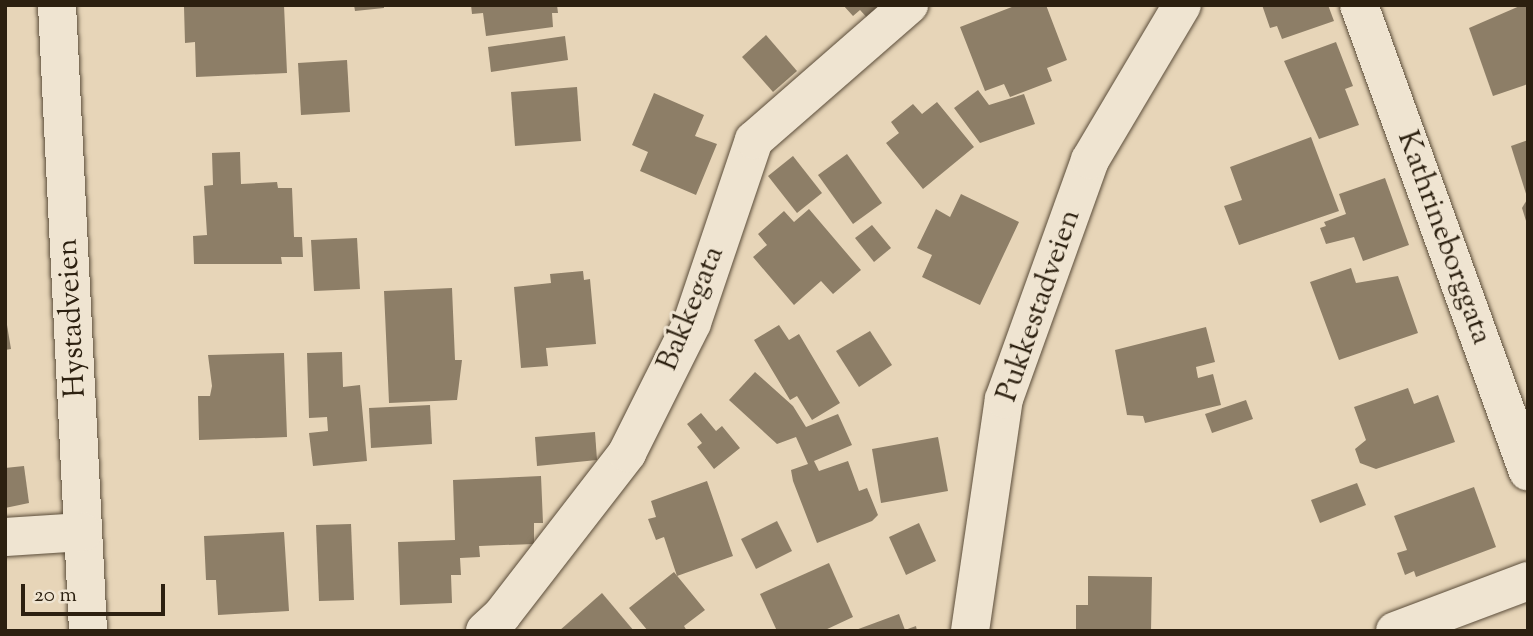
<!DOCTYPE html>
<html>
<head>
<meta charset="utf-8">
<style>
	body { margin:0 }
	#map { position:relative; width:1533px; height:636px; overflow:hidden; background:#e7d5b8; font-family:"Sorts Mill Goudy",serif }
	div>[style] { position:absolute }
	.building>* { inset:0; background:#8d7e67 }
	.roads { filter:drop-shadow(0 0 2px #5b4d3a) drop-shadow(0 0 2px #5b4d3a) }
	.street>* { height:38px; margin:-19px; padding:0 19px; transform-origin:19px; border-radius:19px; background:#efe4d1 }
	.secondary>* { height:38px; margin:-19px; padding:0 19px; transform-origin:19px; border-radius:19px; background:#efe4d1 }
	span { translate:-50% -50%; white-space:nowrap; text-align:center; line-height:1.15; -webkit-text-stroke:6px #efe4d1; paint-order:stroke }
	.street-label { font-size:30px; color:#2c2010 }
	.frame { position:absolute; inset:0; border:7px solid #2c2010; pointer-events:none }
	.scale { position:absolute; left:21px; top:584px; width:144px; height:32px; box-sizing:border-box; border:4px solid #2c2010; border-top:0; padding-left:9px; font-size:21px; line-height:24px; white-space:nowrap; color:#2c2010; -webkit-text-stroke:5px #efe4d1; paint-order:stroke }
</style>
</head>
<body>
<div id="map">
	<div class="building">
		<div style="clip-path:polygon(284px 5px,287px 73px,196px 77px,195px 42px,185px 43px,184px 7px)"></div>
		<div style="clip-path:polygon(354px 5px,384px 5px,384px 8px,355px 11px)"></div>
		<div style="clip-path:polygon(471px 5px,557px 5px,558px 13px,552px 13px,553px 27px,486px 36px,483px 13px,472px 14px)"></div>
		<div style="clip-path:polygon(843px 5px,891px 5px,872px 23px,860px 10px,853px 16px)"></div>
		<div style="clip-path:polygon(1017px 5px,1046px 5px,1067px 60px,1047px 68px,1052px 81px,1010px 97px,1004px 84px,985px 91px,960px 27px)"></div>
		<div style="clip-path:polygon(1262px 5px,1328px 5px,1334px 21px,1282px 39px,1277px 26px,1270px 28px)"></div>
		<div style="clip-path:polygon(1522px 5px,1528px 5px,1528px 84px,1493px 96px,1469px 28px)"></div>
		<div style="clip-path:polygon(766px 35px,797px 71px,773px 92px,742px 57px)"></div>
		<div style="clip-path:polygon(565px 36px,568px 60px,491px 72px,488px 47px)"></div>
		<div style="clip-path:polygon(1336px 42px,1353px 86px,1345px 89px,1359px 125px,1319px 139px,1284px 61px)"></div>
		<div style="clip-path:polygon(347px 60px,350px 112px,301px 115px,298px 63px)"></div>
		<div style="clip-path:polygon(577px 87px,581px 141px,515px 146px,511px 92px)"></div>
		<div style="clip-path:polygon(978px 90px,989px 105px,1024px 94px,1035px 124px,980px 143px,954px 108px)"></div>
		<div style="clip-path:polygon(654px 93px,704px 115px,695px 136px,717px 144px,696px 195px,640px 171px,648px 152px,632px 145px)"></div>
		<div style="clip-path:polygon(937px 102px,974px 147px,923px 189px,886px 143px,899px 133px,891px 122px,913px 104px,922px 114px)"></div>
		<div style="clip-path:polygon(1311px 137px,1339px 211px,1239px 245px,1224px 206px,1242px 200px,1230px 167px)"></div>
		<div style="clip-path:polygon(1528px 140px,1528px 197px,1527px 197px,1511px 146px)"></div>
		<div style="clip-path:polygon(240px 152px,241px 184px,277px 182px,278px 188px,292px 188px,294px 237px,302px 237px,303px 257px,281px 257px,282px 264px,194px 264px,193px 236px,207px 235px,204px 186px,213px 185px,212px 153px)"></div>
		<div style="clip-path:polygon(847px 154px,882px 203px,853px 224px,818px 175px)"></div>
		<div style="clip-path:polygon(793px 156px,822px 193px,797px 213px,768px 176px)"></div>
		<div style="clip-path:polygon(1385px 178px,1409px 245px,1363px 261px,1354px 237px,1326px 244px,1320px 228px,1326px 226px,1324px 222px,1346px 214px,1339px 194px)"></div>
		<div style="clip-path:polygon(961px 194px,1019px 222px,980px 305px,922px 277px,932px 255px,917px 248px,936px 209px,950px 217px)"></div>
		<div style="clip-path:polygon(1528px 198px,1528px 224px,1527px 224px,1522px 208px)"></div>
		<div style="clip-path:polygon(809px 209px,861px 270px,833px 294px,821px 281px,794px 305px,753px 257px,767px 245px,758px 234px,784px 211px,794px 222px)"></div>
		<div style="clip-path:polygon(872px 225px,891px 248px,874px 262px,855px 238px)"></div>
		<div style="clip-path:polygon(357px 238px,360px 289px,314px 291px,311px 240px)"></div>
		<div style="clip-path:polygon(1351px 268px,1356px 283px,1398px 276px,1418px 333px,1339px 360px,1310px 282px)"></div>
		<div style="clip-path:polygon(583px 271px,584px 280px,590px 279px,596px 344px,546px 348px,548px 366px,521px 368px,514px 287px,551px 283px,550px 274px)"></div>
		<div style="clip-path:polygon(452px 288px,455px 360px,462px 360px,457px 400px,389px 403px,384px 291px)"></div>
		<div style="clip-path:polygon(5px 313px,11px 349px,5px 350px)"></div>
		<div style="clip-path:polygon(779px 325px,789px 340px,799px 334px,840px 403px,812px 420px,797px 396px,790px 400px,754px 340px)"></div>
		<div style="clip-path:polygon(1206px 327px,1215px 362px,1196px 367px,1198px 378px,1213px 374px,1221px 405px,1145px 423px,1143px 416px,1127px 415px,1115px 350px)"></div>
		<div style="clip-path:polygon(870px 331px,892px 365px,859px 387px,836px 351px)"></div>
		<div style="clip-path:polygon(342px 352px,343px 387px,360px 385px,367px 461px,313px 466px,309px 433px,328px 431px,327px 417px,309px 418px,307px 353px)"></div>
		<div style="clip-path:polygon(284px 353px,287px 437px,199px 440px,198px 396px,210px 396px,212px 386px,208px 355px)"></div>
		<div style="clip-path:polygon(755px 372px,793px 406px,806px 427px,838px 414px,852px 445px,814px 461px,819px 471px,848px 461px,859px 491px,867px 488px,878px 515px,872px 521px,817px 543px,793px 481px,791px 470px,808px 464px,796px 437px,777px 444px,729px 400px)"></div>
		<div style="clip-path:polygon(1408px 388px,1414px 404px,1438px 395px,1455px 442px,1376px 469px,1360px 463px,1355px 449px,1366px 440px,1354px 407px)"></div>
		<div style="clip-path:polygon(1246px 400px,1253px 419px,1212px 433px,1205px 414px)"></div>
		<div style="clip-path:polygon(430px 405px,432px 444px,371px 448px,369px 408px)"></div>
		<div style="clip-path:polygon(701px 413px,716px 431px,722px 426px,740px 448px,714px 469px,697px 447px,702px 443px,687px 424px)"></div>
		<div style="clip-path:polygon(595px 432px,597px 460px,537px 466px,535px 437px)"></div>
		<div style="clip-path:polygon(938px 437px,948px 491px,881px 503px,872px 449px)"></div>
		<div style="clip-path:polygon(24px 466px,29px 503px,5px 508px,5px 468px)"></div>
		<div style="clip-path:polygon(541px 476px,543px 523px,534px 523px,534px 544px,479px 546px,480px 557px,460px 558px,461px 575px,451px 575px,452px 603px,400px 605px,398px 542px,455px 540px,453px 480px)"></div>
		<div style="clip-path:polygon(707px 481px,733px 556px,677px 576px,664px 537px,656px 540px,648px 519px,656px 517px,651px 501px)"></div>
		<div style="clip-path:polygon(1357px 483px,1366px 505px,1320px 523px,1311px 500px)"></div>
		<div style="clip-path:polygon(1474px 487px,1496px 547px,1416px 577px,1414px 571px,1405px 575px,1397px 553px,1407px 550px,1394px 516px)"></div>
		<div style="clip-path:polygon(777px 521px,792px 551px,756px 569px,741px 539px)"></div>
		<div style="clip-path:polygon(919px 523px,936px 561px,906px 575px,889px 537px)"></div>
		<div style="clip-path:polygon(351px 524px,354px 600px,319px 601px,316px 525px)"></div>
		<div style="clip-path:polygon(284px 532px,289px 611px,218px 615px,216px 580px,206px 580px,204px 536px)"></div>
		<div style="clip-path:polygon(829px 563px,853px 617px,823px 631px,777px 631px,760px 594px)"></div>
		<div style="clip-path:polygon(674px 572px,705px 610px,684px 626px,687px 631px,648px 631px,629px 608px)"></div>
		<div style="clip-path:polygon(1088px 576px,1152px 577px,1151px 631px,1076px 631px,1076px 605px,1088px 605px)"></div>
		<div style="clip-path:polygon(602px 593px,634px 631px,559px 631px)"></div>
		<div style="clip-path:polygon(899px 614px,905px 630px,916px 626px,917px 631px,853px 631px)"></div>
	</div>
	<div class="roads">
		<div class="street">
			<div style="left:57px;top:5px;width:627px;rotate:87.16deg"></div>
			<div style="left:1359px;top:5px;width:496px;rotate:70.1deg"></div>
			<div style="left:5px;top:537px;width:78px;rotate:-3.7deg"></div>
			<div style="left:485px;top:631px;width:23px;rotate:-43deg"></div>
			<div style="left:502px;top:615px;width:205px;rotate:-52.3deg"></div>
			<div style="left:627px;top:453px;width:145px;rotate:-63.4deg"></div>
			<div style="left:692px;top:323px;width:193px;rotate:-71.3deg"></div>
			<div style="left:754px;top:140px;width:206px;rotate:-41.1deg"></div>
			<div style="left:1395px;top:631px;width:142px;rotate:-20.6deg"></div>
		</div>
		<div class="secondary">
			<div style="left:970px;top:631px;width:234px;rotate:-81.7deg"></div>
			<div style="left:1004px;top:399px;width:254px;rotate:-70.2deg"></div>
			<div style="left:1090px;top:160px;width:180px;rotate:-59.3deg"></div>
		</div>
	</div>
	<div class="street-label">
		<span style="left:1443px;top:238px;rotate:70deg">Kathrineborggata</span>
		<span style="left:1040px;top:306px;rotate:-71deg">Pukkestadveien</span>
		<span style="left:692px;top:309px;rotate:-68deg">Bakkegata</span>
		<span style="left:73px;top:318px;rotate:-93deg">Hystadveien</span>
	</div>
	<div class="frame"></div>
	<div class="scale">20 m</div>
</div>
</body>
</html>
